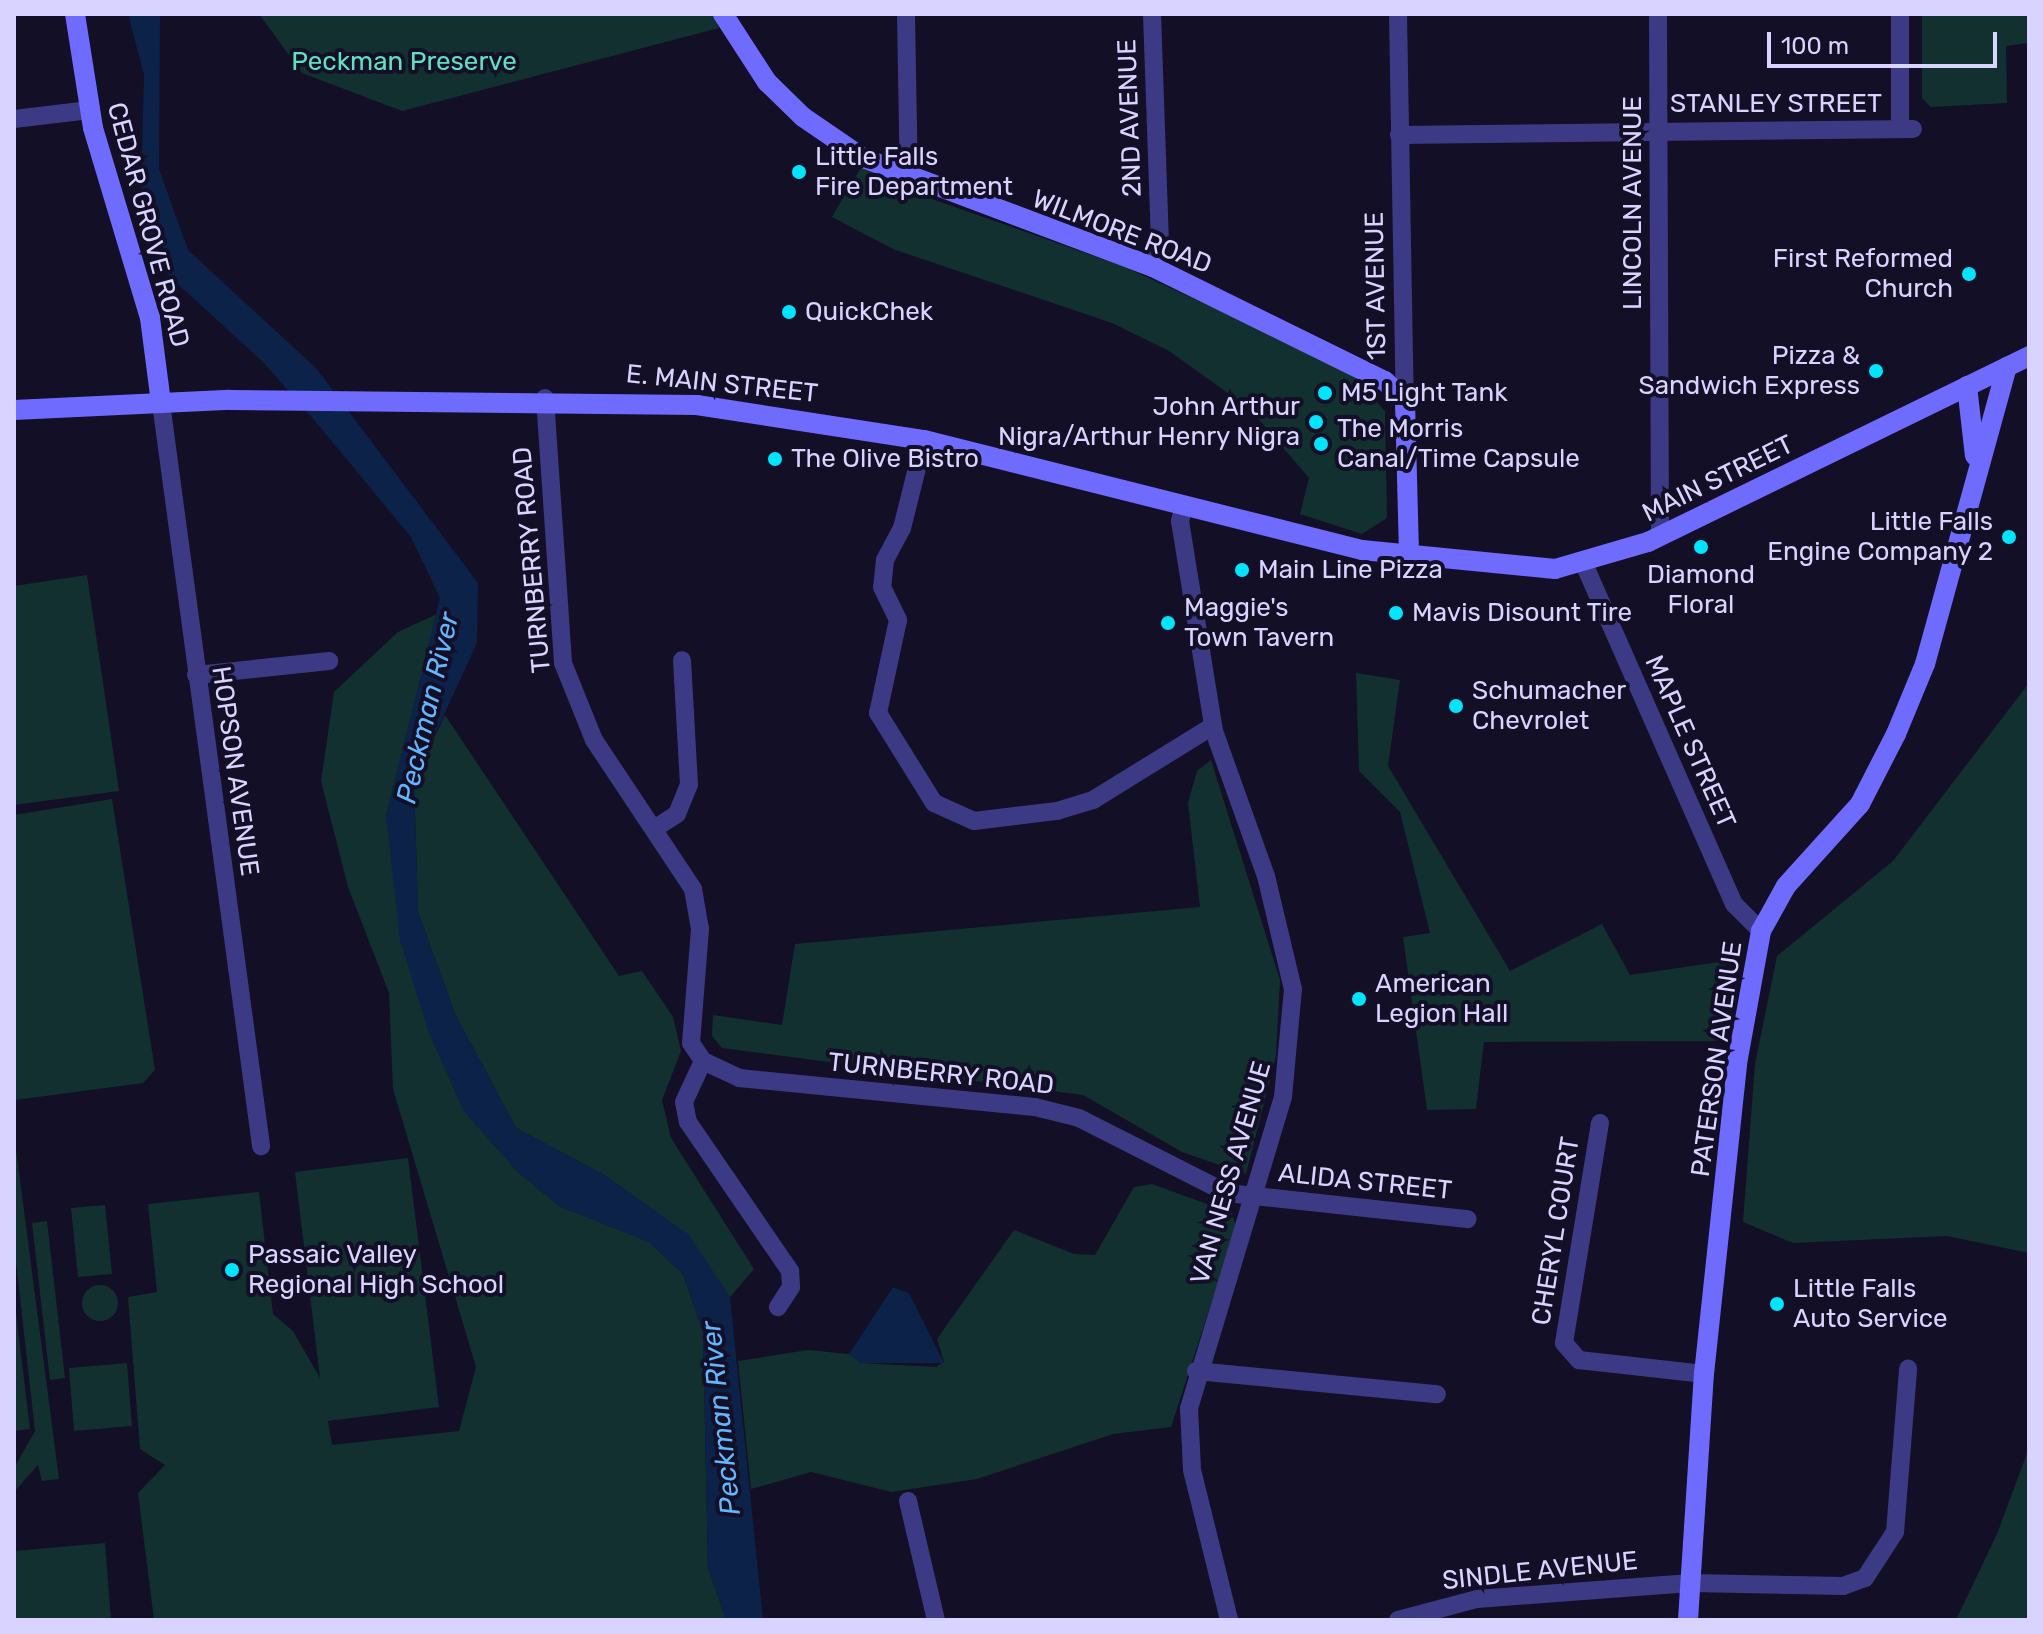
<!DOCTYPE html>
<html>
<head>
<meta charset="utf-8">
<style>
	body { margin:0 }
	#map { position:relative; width:2043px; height:1634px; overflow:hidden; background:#130f26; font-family:Rubik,sans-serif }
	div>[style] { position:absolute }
	.green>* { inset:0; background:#12302f }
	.round { border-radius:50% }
	.water>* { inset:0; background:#0c2248 }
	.street>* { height:18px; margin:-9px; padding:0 9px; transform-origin:9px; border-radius:9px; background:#3d3a85 }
	.secondary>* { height:20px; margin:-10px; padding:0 10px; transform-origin:10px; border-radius:10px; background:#6f6bff }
	.dots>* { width:22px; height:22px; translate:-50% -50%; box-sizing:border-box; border:4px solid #130f26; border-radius:50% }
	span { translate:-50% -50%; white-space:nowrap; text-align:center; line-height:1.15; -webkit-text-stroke:8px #130f26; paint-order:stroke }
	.park-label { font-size:26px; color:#5fe0c0 }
	.street-label { font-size:26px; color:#d9d4ff }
	.poi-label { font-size:26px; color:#d9d4ff }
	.left { translate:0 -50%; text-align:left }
	.right { translate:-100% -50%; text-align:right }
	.water-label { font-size:28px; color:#62b6ff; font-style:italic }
	.frame { position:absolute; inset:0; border:16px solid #d9d4ff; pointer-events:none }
	.scale { position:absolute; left:1767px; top:32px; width:230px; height:36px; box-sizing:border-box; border:4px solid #d9d4ff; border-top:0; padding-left:10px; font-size:24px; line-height:28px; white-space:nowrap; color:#d9d4ff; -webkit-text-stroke:6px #130f26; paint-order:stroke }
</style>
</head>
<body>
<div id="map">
	<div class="green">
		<div style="clip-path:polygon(259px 14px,714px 14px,719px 28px,402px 111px,302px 73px)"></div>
		<div style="clip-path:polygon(1922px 14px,2028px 14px,2029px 43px,2006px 46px,2007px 103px,1931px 107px,1922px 98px)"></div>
		<div style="clip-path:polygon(862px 166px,915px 193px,1125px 267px,1348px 370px,1385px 411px,1387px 518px,1362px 534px,1300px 514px,1309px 478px,1249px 408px,1169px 351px,1112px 323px,893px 249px,832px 217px)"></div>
		<div style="clip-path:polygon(87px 575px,119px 791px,14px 805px,14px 586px)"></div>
		<div style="clip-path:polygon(437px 614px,386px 816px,428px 1030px,464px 1111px,518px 1172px,559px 1206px,649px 1242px,683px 1274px,703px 1332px,708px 1567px,726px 1620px,154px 1620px,138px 1493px,165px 1465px,140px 1449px,128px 1297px,157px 1292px,148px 1204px,259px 1192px,273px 1314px,293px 1331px,320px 1378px,295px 1172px,408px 1158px,439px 1407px,328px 1421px,332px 1445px,459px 1431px,476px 1367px,393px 1089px,389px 993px,348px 887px,321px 781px,334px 692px,398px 632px)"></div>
		<div style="clip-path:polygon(1356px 673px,1400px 680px,1388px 766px,1510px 971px,1602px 924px,1630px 975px,1726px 961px,1719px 1041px,1484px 1042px,1476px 1109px,1427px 1110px,1403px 937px,1430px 933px,1400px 812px,1359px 771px)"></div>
		<div style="clip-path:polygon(2029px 683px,2029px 1253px,1947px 1236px,1793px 1243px,1743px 1222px,1755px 1064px,1777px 956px,1893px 861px)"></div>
		<div style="clip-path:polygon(445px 715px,619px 976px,642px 971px,673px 1017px,681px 1051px,662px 1100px,671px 1138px,754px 1269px,730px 1297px,688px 1235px,606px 1176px,516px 1128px,455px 1014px,418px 912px,414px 780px)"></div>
		<div style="clip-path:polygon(1211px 760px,1280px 980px,1276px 1056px,1246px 1174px,1182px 1152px,1083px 1095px,722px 1048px,712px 1036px,713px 1015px,782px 1025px,795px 944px,1200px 907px,1188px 803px,1197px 771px)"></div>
		<div style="clip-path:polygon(112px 799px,155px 1070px,143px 1083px,15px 1100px,14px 815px)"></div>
		<div style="clip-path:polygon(14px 1134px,59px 1479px,42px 1481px,38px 1465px,14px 1492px,14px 1468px,35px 1431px,14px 1244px)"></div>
		<div style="clip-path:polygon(1152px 1184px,1232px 1213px,1236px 1227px,1171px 1427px,1113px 1434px,977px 1479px,891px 1492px,811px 1472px,751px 1489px,738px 1361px,808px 1350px,849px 1354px,861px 1363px,936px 1367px,944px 1362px,937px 1339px,1014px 1230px,1074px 1254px,1095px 1255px,1134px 1187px)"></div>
		<div style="clip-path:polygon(105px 1205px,112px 1274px,78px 1277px,71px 1208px)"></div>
		<div style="clip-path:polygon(47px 1221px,65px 1378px,50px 1380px,32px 1223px)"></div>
		<div class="round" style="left:82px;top:1285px;width:36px;height:36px"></div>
		<div style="clip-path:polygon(14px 1296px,30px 1429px,14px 1431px)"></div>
		<div style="clip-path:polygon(127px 1363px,132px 1426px,74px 1431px,69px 1368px)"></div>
		<div style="clip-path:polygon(2029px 1448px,2029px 1620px,1956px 1620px,1997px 1534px)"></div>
		<div style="clip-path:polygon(105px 1543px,111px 1620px,14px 1620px,14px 1551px)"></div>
	</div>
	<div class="water">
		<div style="clip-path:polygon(128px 14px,160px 14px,159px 169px,188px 250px,316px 368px,478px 583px,477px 643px,414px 780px,418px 912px,455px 1014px,516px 1128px,606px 1176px,689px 1235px,730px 1297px,763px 1620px,726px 1620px,708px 1567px,703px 1332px,683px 1274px,649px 1242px,559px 1206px,518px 1172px,464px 1111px,428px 1030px,400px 940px,386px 816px,440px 598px,411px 537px,320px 427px,264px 363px,156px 264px,140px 227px,144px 75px)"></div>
		<div style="clip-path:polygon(893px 1287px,909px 1293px,944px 1363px,861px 1363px,849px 1354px)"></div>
	</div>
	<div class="street">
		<div style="left:906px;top:14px;width:166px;rotate:89deg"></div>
		<div style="left:1152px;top:14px;width:234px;rotate:88deg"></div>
		<div style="left:1160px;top:248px;width:20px;rotate:110deg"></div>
		<div style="left:1398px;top:14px;width:387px;rotate:89deg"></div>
		<div style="left:1658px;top:14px;width:522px;rotate:89.78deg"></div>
		<div style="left:1900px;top:14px;width:115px;rotate:90deg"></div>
		<div style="left:14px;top:119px;width:76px;rotate:-6.8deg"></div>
		<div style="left:1399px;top:135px;width:514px;rotate:-0.67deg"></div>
		<div style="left:545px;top:398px;width:266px;rotate:86.1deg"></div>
		<div style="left:563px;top:663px;width:83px;rotate:68.1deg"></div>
		<div style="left:594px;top:740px;width:179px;rotate:56.4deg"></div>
		<div style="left:693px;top:889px;width:41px;rotate:80.1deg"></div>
		<div style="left:700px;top:929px;width:114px;rotate:94.5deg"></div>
		<div style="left:691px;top:1043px;width:22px;rotate:56deg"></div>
		<div style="left:703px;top:1061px;width:40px;rotate:25deg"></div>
		<div style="left:739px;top:1078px;width:297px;rotate:5.6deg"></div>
		<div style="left:1035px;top:1107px;width:45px;rotate:14deg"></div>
		<div style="left:1079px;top:1118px;width:166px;rotate:26.9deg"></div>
		<div style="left:1227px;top:1193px;width:242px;rotate:6.2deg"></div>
		<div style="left:161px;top:403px;width:750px;rotate:82.33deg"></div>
		<div style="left:924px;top:440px;width:91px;rotate:104deg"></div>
		<div style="left:902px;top:528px;width:36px;rotate:118deg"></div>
		<div style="left:885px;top:560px;width:27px;rotate:96deg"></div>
		<div style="left:882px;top:587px;width:37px;rotate:64deg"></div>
		<div style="left:898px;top:620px;width:95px;rotate:102.1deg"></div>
		<div style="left:878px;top:713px;width:106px;rotate:58.1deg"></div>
		<div style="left:934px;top:803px;width:44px;rotate:24.2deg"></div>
		<div style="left:974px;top:821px;width:84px;rotate:-6.9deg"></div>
		<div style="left:1057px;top:811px;width:38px;rotate:-17deg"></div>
		<div style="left:1093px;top:800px;width:141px;rotate:-31.7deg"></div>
		<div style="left:1184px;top:506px;width:16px;rotate:105deg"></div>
		<div style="left:1180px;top:521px;width:213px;rotate:80.8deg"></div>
		<div style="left:1214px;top:731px;width:154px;rotate:70.3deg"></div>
		<div style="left:1266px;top:876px;width:116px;rotate:76.6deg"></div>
		<div style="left:1293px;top:989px;width:108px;rotate:95.3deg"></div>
		<div style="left:1283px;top:1097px;width:325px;rotate:106.8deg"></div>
		<div style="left:1189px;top:1408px;width:62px;rotate:87.2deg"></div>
		<div style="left:1192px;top:1470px;width:154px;rotate:76.1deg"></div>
		<div style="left:1584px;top:564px;width:372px;rotate:66.2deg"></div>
		<div style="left:1734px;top:904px;width:38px;rotate:45deg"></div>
		<div style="left:196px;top:675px;width:134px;rotate:-6deg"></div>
		<div style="left:657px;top:827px;width:24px;rotate:-33deg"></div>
		<div style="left:677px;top:814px;width:31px;rotate:-68deg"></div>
		<div style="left:689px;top:785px;width:125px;rotate:-93.2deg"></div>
		<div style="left:703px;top:1061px;width:45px;rotate:114.9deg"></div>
		<div style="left:684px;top:1102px;width:20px;rotate:79deg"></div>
		<div style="left:688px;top:1122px;width:181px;rotate:55.6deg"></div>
		<div style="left:790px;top:1271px;width:16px;rotate:86deg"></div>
		<div style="left:791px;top:1287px;width:24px;rotate:123deg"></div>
		<div style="left:1600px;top:1123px;width:223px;rotate:99.3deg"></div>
		<div style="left:1564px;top:1343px;width:23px;rotate:49deg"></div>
		<div style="left:1579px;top:1360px;width:126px;rotate:6.4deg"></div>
		<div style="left:1196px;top:1371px;width:242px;rotate:5.5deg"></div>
		<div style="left:908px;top:1501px;width:122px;rotate:76.8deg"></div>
		<div style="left:1398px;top:1620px;width:82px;rotate:-14.9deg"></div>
		<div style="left:1477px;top:1599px;width:214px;rotate:-4.3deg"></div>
		<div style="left:1690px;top:1583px;width:153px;rotate:1.1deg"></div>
		<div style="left:1843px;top:1586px;width:23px;rotate:-20deg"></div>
		<div style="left:1865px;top:1578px;width:55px;rotate:-56.9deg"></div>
		<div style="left:1895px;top:1532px;width:164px;rotate:-85.4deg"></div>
	</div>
	<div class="secondary">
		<div style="left:75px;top:14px;width:115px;rotate:81deg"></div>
		<div style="left:93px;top:128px;width:198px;rotate:73.3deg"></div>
		<div style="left:150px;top:318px;width:86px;rotate:82.6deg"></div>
		<div style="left:723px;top:14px;width:81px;rotate:57.1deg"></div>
		<div style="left:767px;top:82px;width:50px;rotate:44.2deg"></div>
		<div style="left:803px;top:117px;width:73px;rotate:34.3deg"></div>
		<div style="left:863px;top:158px;width:310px;rotate:20.6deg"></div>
		<div style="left:1153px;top:267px;width:258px;rotate:26.2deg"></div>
		<div style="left:1385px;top:381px;width:28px;rotate:45deg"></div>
		<div style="left:1405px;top:401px;width:156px;rotate:88.5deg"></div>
		<div style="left:1967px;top:386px;width:70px;rotate:83.5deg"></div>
		<div style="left:14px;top:410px;width:216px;rotate:-2.7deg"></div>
		<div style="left:230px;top:400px;width:467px;rotate:0.6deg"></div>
		<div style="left:697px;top:405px;width:230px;rotate:8.8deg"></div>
		<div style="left:924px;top:440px;width:452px;rotate:14.1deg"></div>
		<div style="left:1362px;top:550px;width:194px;rotate:5.6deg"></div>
		<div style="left:1555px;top:569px;width:97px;rotate:-16.2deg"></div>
		<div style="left:1648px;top:542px;width:424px;rotate:-26deg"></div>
		<div style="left:1688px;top:1620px;width:247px;rotate:-86.3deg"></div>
		<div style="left:1704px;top:1374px;width:318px;rotate:-83.9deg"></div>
		<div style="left:1738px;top:1058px;width:129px;rotate:-79.7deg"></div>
		<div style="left:1761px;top:931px;width:51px;rotate:-60.9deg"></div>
		<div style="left:1786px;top:886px;width:110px;rotate:-47.9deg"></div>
		<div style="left:1860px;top:804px;width:79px;rotate:-62.8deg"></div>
		<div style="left:1896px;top:734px;width:76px;rotate:-67.5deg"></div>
		<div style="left:1925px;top:664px;width:308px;rotate:-74.6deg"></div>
	</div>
	<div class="dots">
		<div style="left:799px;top:172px;background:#00e5ff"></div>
		<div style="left:1969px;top:274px;background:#00e5ff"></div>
		<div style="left:789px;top:312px;background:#00e5ff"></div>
		<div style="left:1876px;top:371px;background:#00e5ff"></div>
		<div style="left:1325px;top:393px;background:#00e5ff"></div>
		<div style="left:1316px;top:422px;background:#00e5ff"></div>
		<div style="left:1321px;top:444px;background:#00e5ff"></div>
		<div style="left:775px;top:459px;background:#00e5ff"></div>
		<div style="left:2009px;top:537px;background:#00e5ff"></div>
		<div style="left:1701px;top:547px;background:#00e5ff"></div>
		<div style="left:1242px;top:570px;background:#00e5ff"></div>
		<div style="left:1396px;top:613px;background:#00e5ff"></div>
		<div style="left:1168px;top:623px;background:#00e5ff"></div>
		<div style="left:1456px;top:706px;background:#00e5ff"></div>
		<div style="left:1359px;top:999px;background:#00e5ff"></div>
		<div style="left:232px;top:1270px;background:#00e5ff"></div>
		<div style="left:1777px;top:1304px;background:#00e5ff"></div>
	</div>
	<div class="park-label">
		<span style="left:404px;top:62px">Peckman Preserve</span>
	</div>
	<div class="street-label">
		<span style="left:1776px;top:104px">STANLEY STREET</span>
		<span style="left:1130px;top:118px;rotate:-92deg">2ND AVENUE</span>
		<span style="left:1633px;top:203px;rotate:-90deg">LINCOLN AVENUE</span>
		<span style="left:148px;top:225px;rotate:75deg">CEDAR GROVE ROAD</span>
		<span style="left:1122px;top:232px;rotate:21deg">WILMORE ROAD</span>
		<span style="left:1376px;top:286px;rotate:-91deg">1ST AVENUE</span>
		<span style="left:722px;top:384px;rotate:6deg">E. MAIN STREET</span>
		<span style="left:1718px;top:479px;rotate:-26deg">MAIN STREET</span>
		<span style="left:532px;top:560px;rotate:-95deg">TURNBERRY ROAD</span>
		<span style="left:1690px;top:742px;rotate:66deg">MAPLE STREET</span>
		<span style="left:235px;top:771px;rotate:82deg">HOPSON AVENUE</span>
		<span style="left:1717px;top:1059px;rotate:-82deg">PATERSON AVENUE</span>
		<span style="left:941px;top:1074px;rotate:6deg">TURNBERRY ROAD</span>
		<span style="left:1231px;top:1173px;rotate:-74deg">VAN NESS AVENUE</span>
		<span style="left:1365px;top:1182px;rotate:6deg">ALIDA STREET</span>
		<span style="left:1556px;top:1231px;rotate:-81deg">CHERYL COURT</span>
		<span style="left:1540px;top:1571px;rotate:-6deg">SINDLE AVENUE</span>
	</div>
	<div class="poi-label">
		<span class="left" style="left:815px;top:172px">Little Falls<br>Fire Department</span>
		<span class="right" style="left:1953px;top:274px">First Reformed<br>Church</span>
		<span class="left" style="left:805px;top:312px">QuickChek</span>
		<span class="right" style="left:1860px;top:371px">Pizza &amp;<br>Sandwich Express</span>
		<span class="left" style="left:1341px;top:393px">M5 Light Tank</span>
		<span class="right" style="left:1300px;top:422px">John Arthur<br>Nigra/Arthur Henry Nigra</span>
		<span class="left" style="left:1337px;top:444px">The Morris<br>Canal/Time Capsule</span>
		<span class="left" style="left:791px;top:459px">The Olive Bistro</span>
		<span class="right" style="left:1993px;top:537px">Little Falls<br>Engine Company 2</span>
		<span class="left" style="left:1258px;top:570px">Main Line Pizza</span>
		<span style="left:1701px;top:590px">Diamond<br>Floral</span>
		<span class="left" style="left:1184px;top:623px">Maggie's<br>Town Tavern</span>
		<span class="left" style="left:1412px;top:613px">Mavis Disount Tire</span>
		<span class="left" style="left:1472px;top:706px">Schumacher<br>Chevrolet</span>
		<span class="left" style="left:1375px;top:999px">American<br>Legion Hall</span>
		<span class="left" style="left:248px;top:1270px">Passaic Valley<br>Regional High School</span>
		<span class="left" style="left:1793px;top:1304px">Little Falls<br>Auto Service</span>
	</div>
	<div class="water-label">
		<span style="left:428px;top:708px;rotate:-77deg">Peckman River</span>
		<span style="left:721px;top:1418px;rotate:-96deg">Peckman River</span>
	</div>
	<div class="frame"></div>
	<div class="scale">100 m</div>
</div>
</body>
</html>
